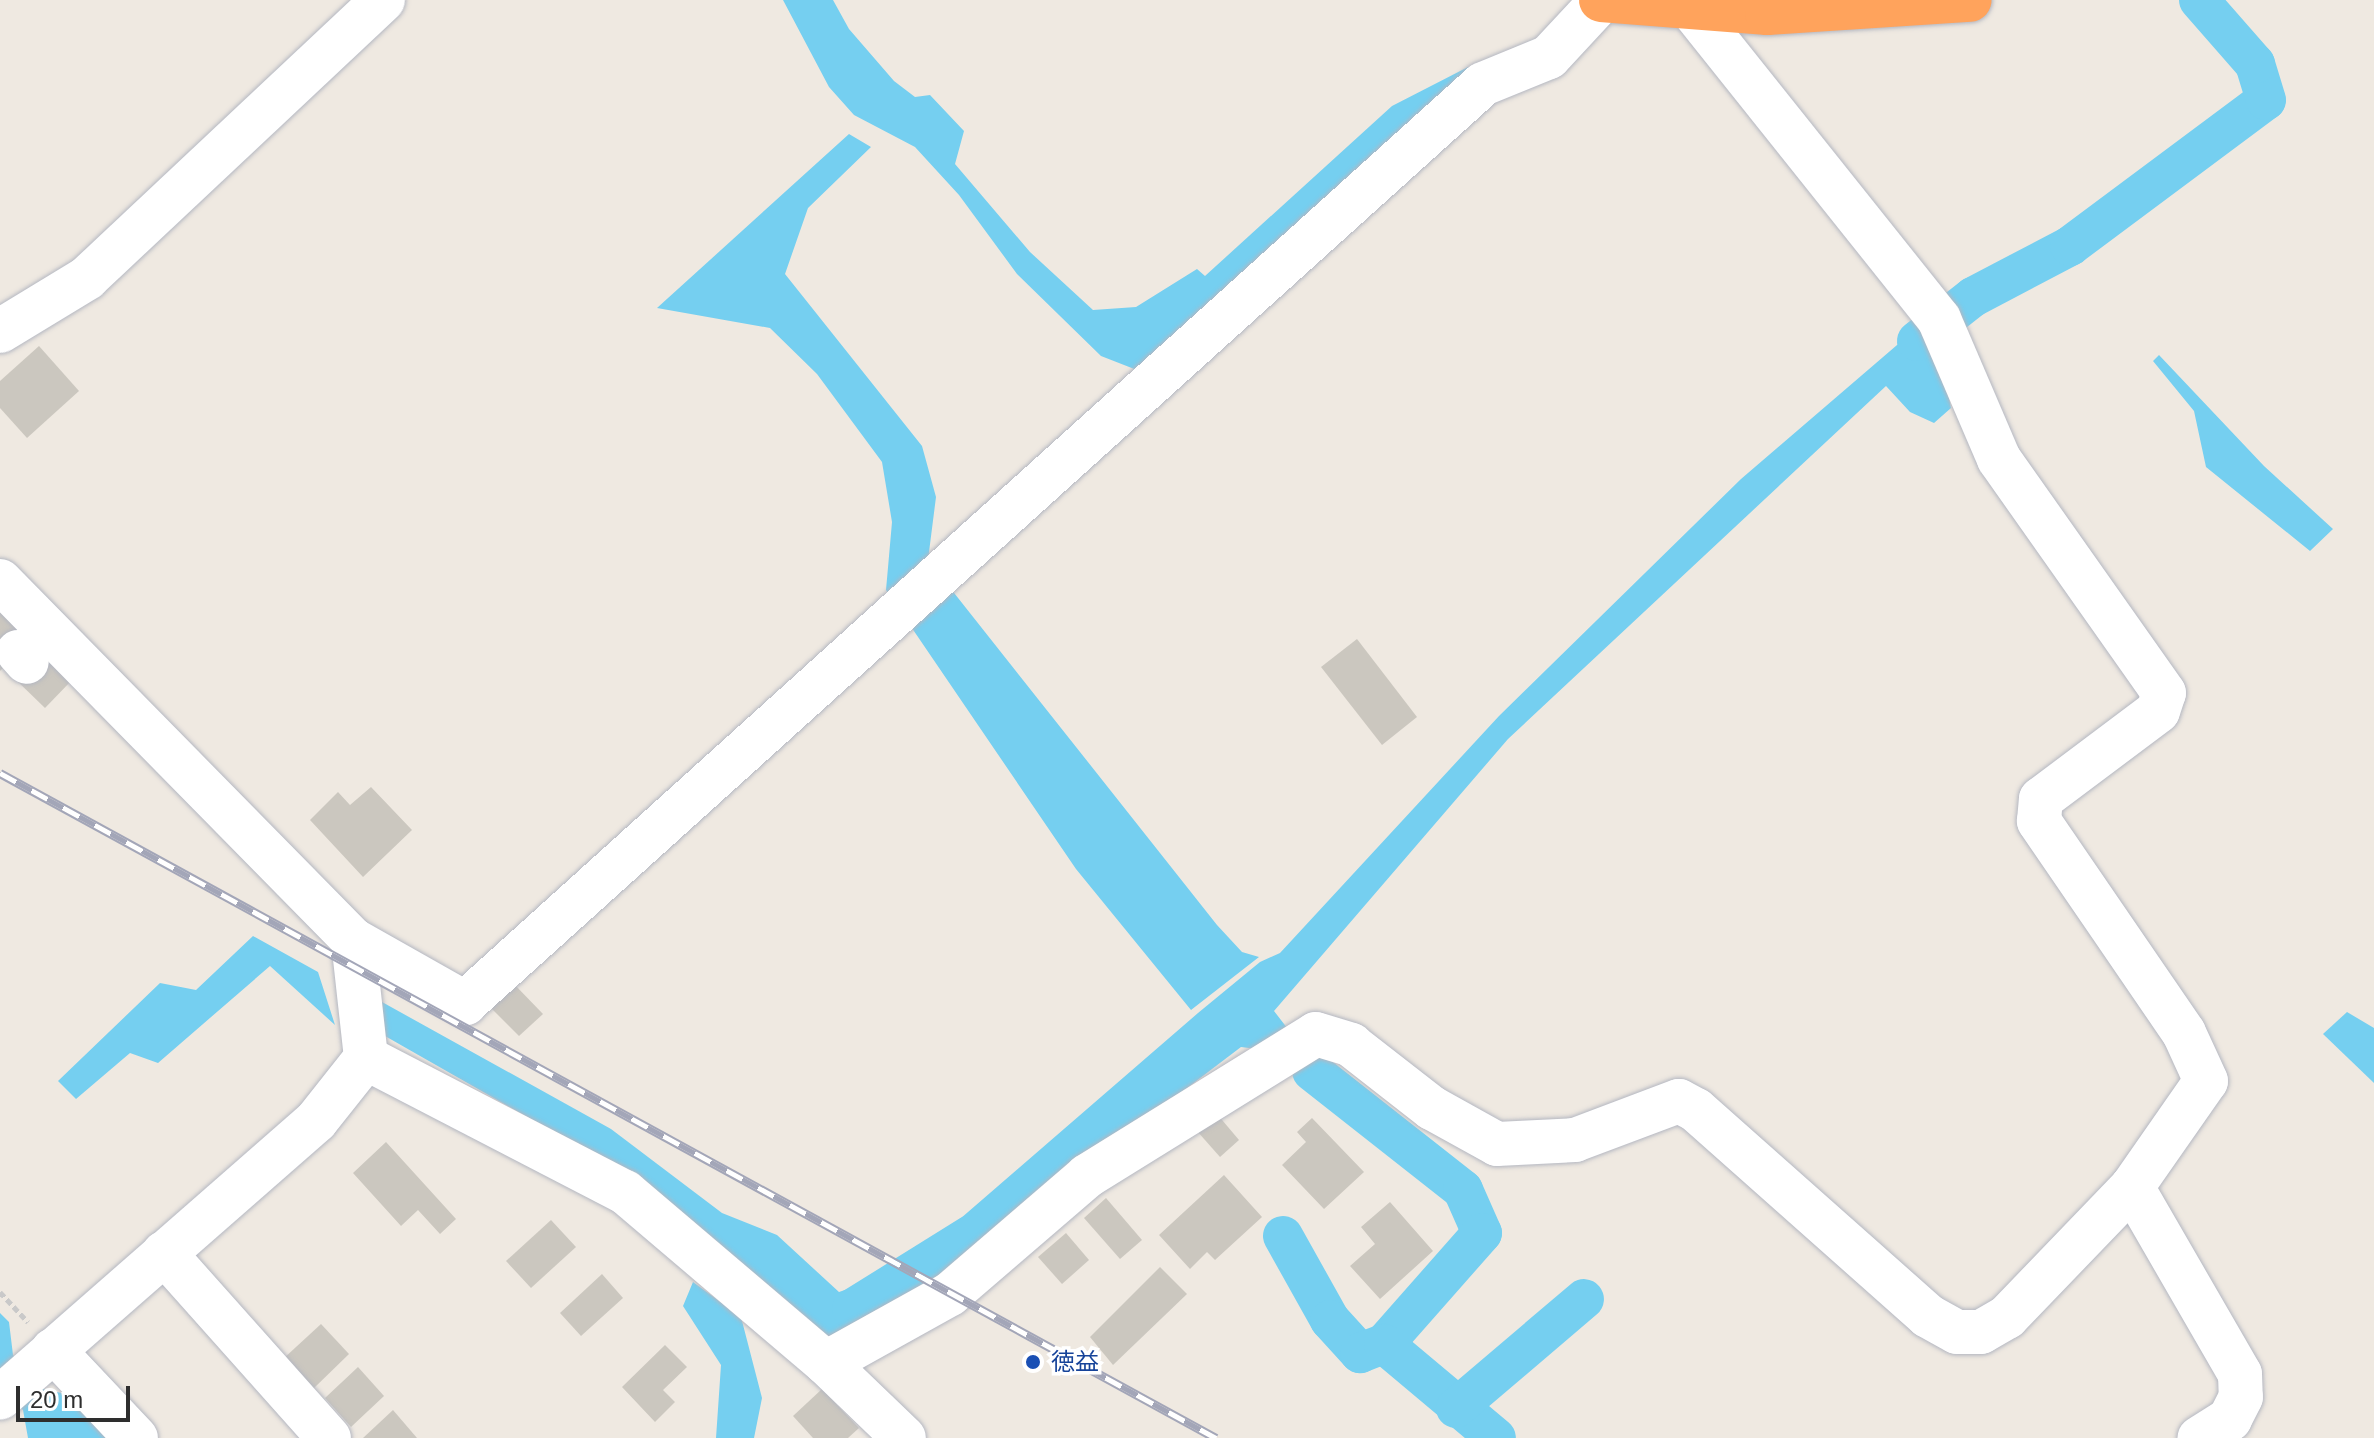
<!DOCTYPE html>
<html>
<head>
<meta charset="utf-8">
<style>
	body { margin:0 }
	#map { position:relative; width:2374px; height:1438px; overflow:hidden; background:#efe9e1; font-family:Helvetica,"Noto Sans JP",sans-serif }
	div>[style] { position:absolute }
	.water>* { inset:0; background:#75cff0 }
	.canal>* { height:40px; margin:-20px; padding:0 20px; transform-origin:20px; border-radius:20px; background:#75cff0 }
	.building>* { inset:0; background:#cbc7bf }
	.path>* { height:5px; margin-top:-2.5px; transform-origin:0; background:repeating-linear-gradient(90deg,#c9c9c9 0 6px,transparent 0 10px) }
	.roads { filter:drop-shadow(0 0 2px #b4b7c1) drop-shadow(0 0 2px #b4b7c1) }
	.minor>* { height:44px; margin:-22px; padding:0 22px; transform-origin:22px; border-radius:22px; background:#fff }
	.highway>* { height:44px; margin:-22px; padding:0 22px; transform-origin:22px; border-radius:22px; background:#ffa35c }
	.rail>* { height:9px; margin-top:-4.5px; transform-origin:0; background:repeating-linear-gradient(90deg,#fff 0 18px,#a3a6b8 0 36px); box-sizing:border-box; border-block:2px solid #a3a6b8 }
	.dots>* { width:22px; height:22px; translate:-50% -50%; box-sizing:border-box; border:4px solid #fff; border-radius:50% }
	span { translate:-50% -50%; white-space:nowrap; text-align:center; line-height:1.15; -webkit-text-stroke:7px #fff; paint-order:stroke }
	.transit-label { font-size:24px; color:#164399 }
	.left { translate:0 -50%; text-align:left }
	.scale { position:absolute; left:16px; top:1386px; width:114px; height:36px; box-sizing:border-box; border:4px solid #2e2e2e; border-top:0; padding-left:10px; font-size:24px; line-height:28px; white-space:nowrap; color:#2e2e2e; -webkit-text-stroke:6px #fff; paint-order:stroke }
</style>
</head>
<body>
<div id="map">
	<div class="water">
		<div style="clip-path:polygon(783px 0,833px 0,849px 29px,894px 81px,915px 97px,930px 95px,964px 131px,955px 164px,1030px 252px,1093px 310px,1136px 307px,1197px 269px,1205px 276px,1392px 106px,1468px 67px,1473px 80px,1142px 372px,1101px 356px,1017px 274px,959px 195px,915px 147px,854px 115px,829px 87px)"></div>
		<div style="clip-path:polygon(849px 134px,871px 147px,808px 208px,785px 274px,922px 446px,936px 497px,928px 560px,1217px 925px,1242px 952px,1259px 957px,1191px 1010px,1076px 869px,886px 590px,892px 522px,882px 462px,817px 374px,770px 328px,657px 308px)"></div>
		<div style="clip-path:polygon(1918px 327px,1940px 350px,1951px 408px,1934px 423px,1910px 412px,1886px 386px,1508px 739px,1274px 1011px,1291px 1033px,1273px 1051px,1241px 1047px,966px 1256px,936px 1270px,916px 1257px,1198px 1013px,1260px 962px,1280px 953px,1499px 716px,1741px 479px)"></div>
		<div style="clip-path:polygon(2159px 355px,2264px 466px,2333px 529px,2310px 551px,2206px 467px,2194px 411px,2153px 361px)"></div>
		<div style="clip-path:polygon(253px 936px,318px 972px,335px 1025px,270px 966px,158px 1063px,130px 1053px,76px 1099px,58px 1081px,160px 983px,196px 990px)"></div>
		<div style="clip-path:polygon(373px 997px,611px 1129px,722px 1213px,777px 1235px,839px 1292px,892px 1274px,918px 1293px,830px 1338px,643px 1183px,378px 1032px)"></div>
		<div style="clip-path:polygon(2347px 1012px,2374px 1028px,2374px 1083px,2323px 1034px)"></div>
		<div style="clip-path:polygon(693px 1282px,741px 1317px,762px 1398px,754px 1438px,716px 1438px,721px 1365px,683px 1306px)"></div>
		<div style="clip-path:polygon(0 1313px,9px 1322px,13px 1355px,45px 1390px,74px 1395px,113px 1438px,28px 1438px,23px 1410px,0 1386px)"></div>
	</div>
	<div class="canal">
		<div style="left:1917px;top:341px;width:71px;rotate:-38.2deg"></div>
		<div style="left:1973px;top:297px;width:110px;rotate:-27.7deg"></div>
		<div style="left:2070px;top:246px;width:244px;rotate:-36.7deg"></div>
		<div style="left:2266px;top:100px;width:38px;rotate:-107deg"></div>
		<div style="left:2255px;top:64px;width:85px;rotate:-131.2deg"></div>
		<div style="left:1312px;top:1071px;width:192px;rotate:38.2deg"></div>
		<div style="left:1463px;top:1190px;width:47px;rotate:66.2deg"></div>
		<div style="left:1482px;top:1233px;width:148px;rotate:131.4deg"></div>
		<div style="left:1283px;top:1236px;width:96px;rotate:60.8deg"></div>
		<div style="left:1330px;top:1320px;width:45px;rotate:47.7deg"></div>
		<div style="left:1360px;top:1353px;width:26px;rotate:-21deg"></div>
		<div style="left:1384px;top:1344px;width:146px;rotate:40deg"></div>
		<div style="left:852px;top:1309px;width:140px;rotate:-31.9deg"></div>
		<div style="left:1456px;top:1408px;width:168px;rotate:-40.4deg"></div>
	</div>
	<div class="building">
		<div style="clip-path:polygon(39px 346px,79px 391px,27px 438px,0 408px,0 381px)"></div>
		<div style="clip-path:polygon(0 603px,34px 636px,0 671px)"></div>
		<div style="clip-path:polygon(1357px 639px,1417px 717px,1382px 745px,1321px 667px)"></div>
		<div style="clip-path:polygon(41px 648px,73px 679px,45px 708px,13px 677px)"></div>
		<div style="clip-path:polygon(371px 787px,412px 830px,363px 877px,310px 820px,338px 792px,350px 805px)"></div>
		<div style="clip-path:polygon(512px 982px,543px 1014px,519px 1036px,488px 1005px)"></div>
		<div style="clip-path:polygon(1217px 1114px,1239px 1140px,1220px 1157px,1197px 1131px)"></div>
		<div style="clip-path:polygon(1312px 1118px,1364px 1172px,1324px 1209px,1282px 1165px,1306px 1142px,1297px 1132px)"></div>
		<div style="clip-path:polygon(386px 1142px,456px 1219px,440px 1234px,418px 1210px,401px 1226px,353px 1173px)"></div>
		<div style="clip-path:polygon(1224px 1175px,1262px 1217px,1215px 1260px,1207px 1252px,1190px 1269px,1159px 1235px)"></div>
		<div style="clip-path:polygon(1106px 1198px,1142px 1240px,1120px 1259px,1084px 1218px)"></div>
		<div style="clip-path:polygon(1390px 1202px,1433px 1251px,1380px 1299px,1350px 1266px,1375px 1244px,1361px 1227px)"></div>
		<div style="clip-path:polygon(551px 1220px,576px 1247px,531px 1288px,506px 1261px)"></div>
		<div style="clip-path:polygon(1066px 1233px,1089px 1260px,1062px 1284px,1038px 1257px)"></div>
		<div style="clip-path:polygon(1160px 1267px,1187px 1294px,1113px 1365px,1090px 1337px)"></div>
		<div style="clip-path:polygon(602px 1274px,623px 1298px,581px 1336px,560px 1313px)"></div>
		<div style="clip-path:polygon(321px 1324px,349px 1354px,312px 1390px,283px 1359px)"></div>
		<div style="clip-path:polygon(665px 1345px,687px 1367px,663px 1390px,675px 1402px,655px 1422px,622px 1387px)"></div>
		<div style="clip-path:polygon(358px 1367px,384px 1396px,351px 1427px,325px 1398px)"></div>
		<div style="clip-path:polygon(822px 1389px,859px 1428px,848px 1438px,813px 1438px,793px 1416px)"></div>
		<div style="clip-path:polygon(393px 1410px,417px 1438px,363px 1438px)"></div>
	</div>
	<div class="path">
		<div style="left:0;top:1292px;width:41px;rotate:47deg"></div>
	</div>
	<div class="roads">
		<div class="minor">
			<div style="left:0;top:331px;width:102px;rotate:-31.3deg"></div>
			<div style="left:87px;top:278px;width:406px;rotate:-43.2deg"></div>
			<div style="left:0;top:581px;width:503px;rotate:45.48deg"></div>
			<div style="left:353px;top:940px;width:119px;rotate:83.7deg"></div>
			<div style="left:366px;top:1058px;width:80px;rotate:128.4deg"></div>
			<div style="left:316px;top:1121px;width:420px;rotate:138.8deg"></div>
			<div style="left:18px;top:652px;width:13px;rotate:48deg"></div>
			<div style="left:353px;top:940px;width:129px;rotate:29.4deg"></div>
			<div style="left:465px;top:1003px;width:1371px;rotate:-42.07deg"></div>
			<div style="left:1483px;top:84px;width:71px;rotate:-22.2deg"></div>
			<div style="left:1549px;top:57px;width:78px;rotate:-47.1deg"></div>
			<div style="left:366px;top:1058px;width:292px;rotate:27.4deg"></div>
			<div style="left:625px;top:1192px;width:264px;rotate:40.4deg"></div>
			<div style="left:826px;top:1363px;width:108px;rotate:43.9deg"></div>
			<div style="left:2132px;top:1187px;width:216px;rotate:60deg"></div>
			<div style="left:2240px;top:1374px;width:23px;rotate:88deg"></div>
			<div style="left:2241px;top:1397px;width:25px;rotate:117deg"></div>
			<div style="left:2230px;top:1419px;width:36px;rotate:148deg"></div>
			<div style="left:164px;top:1253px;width:248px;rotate:48.3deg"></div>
			<div style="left:53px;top:1350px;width:121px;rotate:46.7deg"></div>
			<div style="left:826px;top:1363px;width:142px;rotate:-29.1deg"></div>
			<div style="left:950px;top:1294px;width:181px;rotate:-40.7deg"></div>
			<div style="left:1087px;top:1176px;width:269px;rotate:-31.8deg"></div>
			<div style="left:1316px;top:1034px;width:37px;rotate:17deg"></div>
			<div style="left:1351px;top:1045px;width:103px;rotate:37.9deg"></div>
			<div style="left:1432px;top:1108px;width:74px;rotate:29deg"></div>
			<div style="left:1497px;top:1144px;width:78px;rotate:-2.9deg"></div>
			<div style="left:1575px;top:1140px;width:111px;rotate:-20.6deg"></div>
			<div style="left:1679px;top:1101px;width:19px;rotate:28deg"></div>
			<div style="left:1696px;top:1110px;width:310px;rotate:41.6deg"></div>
			<div style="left:1928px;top:1316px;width:33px;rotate:29deg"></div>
			<div style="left:1957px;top:1332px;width:24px"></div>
			<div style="left:1981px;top:1332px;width:30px;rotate:-30deg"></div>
			<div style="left:2007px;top:1317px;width:180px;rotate:-46.1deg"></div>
			<div style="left:2132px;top:1187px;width:129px;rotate:-55.1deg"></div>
			<div style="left:2206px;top:1081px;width:53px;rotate:-114.6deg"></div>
			<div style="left:2184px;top:1033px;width:257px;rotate:-124.4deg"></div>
			<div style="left:2039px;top:821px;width:22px;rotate:-85deg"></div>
			<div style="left:2041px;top:799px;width:146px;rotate:-36.9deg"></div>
			<div style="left:2158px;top:711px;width:19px;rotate:-72deg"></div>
			<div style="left:2164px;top:693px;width:286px;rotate:-125.2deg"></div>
			<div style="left:1999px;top:459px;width:152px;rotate:-113.2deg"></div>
			<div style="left:1939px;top:319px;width:408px;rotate:-128.6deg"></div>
		</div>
		<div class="highway">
			<div style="left:1601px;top:0;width:167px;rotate:4.5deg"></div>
			<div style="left:1767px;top:13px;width:203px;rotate:-3.7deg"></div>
		</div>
	</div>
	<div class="rail">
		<div style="left:0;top:773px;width:1386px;rotate:28.67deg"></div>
	</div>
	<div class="dots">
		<div style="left:1033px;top:1362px;background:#1a4fb4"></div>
	</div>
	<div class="transit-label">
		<span class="left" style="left:1051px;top:1362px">徳益</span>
	</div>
	<div class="scale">20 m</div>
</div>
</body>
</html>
